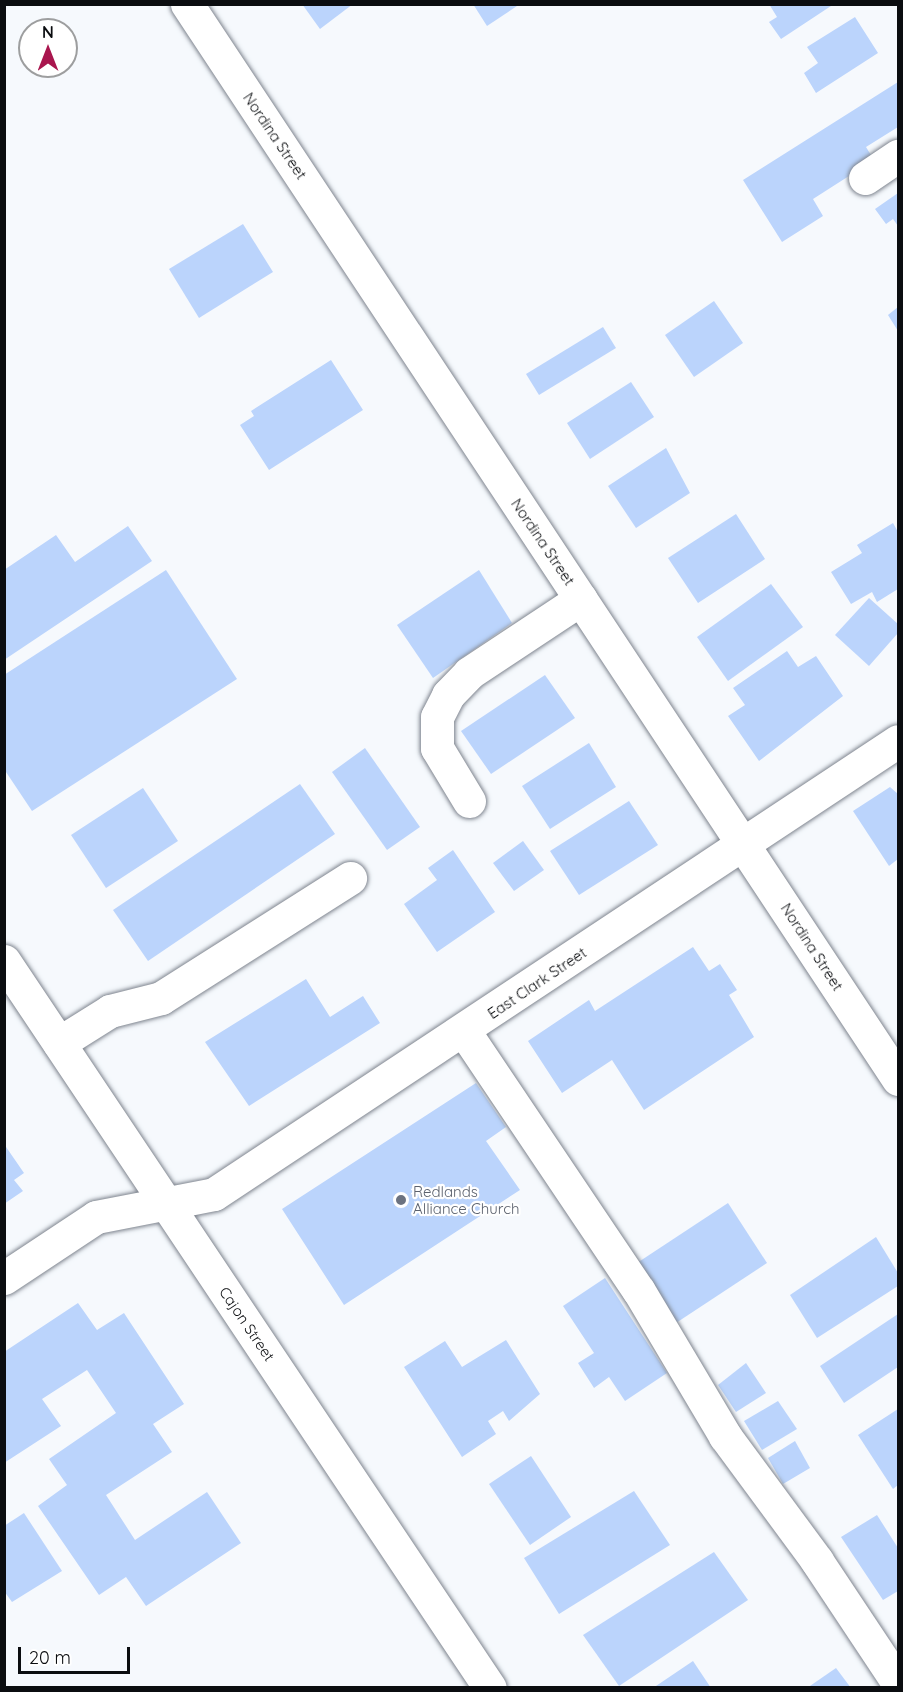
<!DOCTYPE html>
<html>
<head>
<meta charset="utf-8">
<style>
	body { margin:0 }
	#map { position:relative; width:903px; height:1692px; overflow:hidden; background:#f6f9fd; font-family:Quicksand,sans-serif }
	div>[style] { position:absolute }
	.building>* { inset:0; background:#bbd4fc }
	.roads { filter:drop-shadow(0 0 2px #7f858f) drop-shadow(0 0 2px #7f858f) }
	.minor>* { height:33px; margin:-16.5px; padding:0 16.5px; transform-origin:16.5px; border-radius:16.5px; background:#fff }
	.dots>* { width:16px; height:16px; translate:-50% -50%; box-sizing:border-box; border:3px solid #fff; border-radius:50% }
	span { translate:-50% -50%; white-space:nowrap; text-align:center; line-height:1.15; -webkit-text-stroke:4.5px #fff; paint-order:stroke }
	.street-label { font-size:15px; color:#0b0d10 }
	.worship-label { font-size:15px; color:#5b616d }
	.left { translate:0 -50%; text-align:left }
	.frame { position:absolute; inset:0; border:6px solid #0b0d10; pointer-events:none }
	.north { position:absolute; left:18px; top:18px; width:60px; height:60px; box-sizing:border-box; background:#fff; border:2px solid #9d9e9f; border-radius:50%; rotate:0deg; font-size:16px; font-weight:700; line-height:24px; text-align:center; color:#0b0d10 }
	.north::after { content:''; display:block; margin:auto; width:21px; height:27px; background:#a9164e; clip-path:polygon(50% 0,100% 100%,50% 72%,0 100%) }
	.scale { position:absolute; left:18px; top:1647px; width:112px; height:27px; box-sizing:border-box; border:3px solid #0b0d10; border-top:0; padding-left:8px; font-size:18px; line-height:21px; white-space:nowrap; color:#0b0d10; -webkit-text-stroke:4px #fff; paint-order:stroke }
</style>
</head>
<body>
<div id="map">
	<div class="building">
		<div style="clip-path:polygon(302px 4px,353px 4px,320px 29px)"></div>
		<div style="clip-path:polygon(473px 4px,520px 4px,487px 26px)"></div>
		<div style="clip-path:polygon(769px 4px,834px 4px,781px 39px,769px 22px,777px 17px)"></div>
		<div style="clip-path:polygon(855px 17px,878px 53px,816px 93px,804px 73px,818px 63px,807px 47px)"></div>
		<div style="clip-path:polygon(898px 82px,898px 127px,866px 147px,874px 160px,813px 199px,823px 216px,782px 242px,743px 180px)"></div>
		<div style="clip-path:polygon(898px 193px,898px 226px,893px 219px,886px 224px,875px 209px)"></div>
		<div style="clip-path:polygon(243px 224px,273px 272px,199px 318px,169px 269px)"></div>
		<div style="clip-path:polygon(714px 301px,743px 343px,694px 377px,665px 335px)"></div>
		<div style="clip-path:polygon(898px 307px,898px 331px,888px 315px)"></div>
		<div style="clip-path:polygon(603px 327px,616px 348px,539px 395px,526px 374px)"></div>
		<div style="clip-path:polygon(331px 360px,363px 410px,269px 470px,240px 425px,254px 416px,251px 411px)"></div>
		<div style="clip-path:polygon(631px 382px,654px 417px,590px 459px,567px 423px)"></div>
		<div style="clip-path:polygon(666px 448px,690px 493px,636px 528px,608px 486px)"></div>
		<div style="clip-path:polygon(736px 514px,765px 559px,698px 603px,668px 558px)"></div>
		<div style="clip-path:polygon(893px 523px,898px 532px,898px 589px,877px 602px,872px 592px,851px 604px,831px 572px,862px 553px,857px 545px)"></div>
		<div style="clip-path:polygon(128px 526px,152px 561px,4px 660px,4px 570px,56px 535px,75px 562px)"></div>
		<div style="clip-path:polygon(166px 570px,237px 679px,32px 811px,4px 769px,4px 675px)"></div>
		<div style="clip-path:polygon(479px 570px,512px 623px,433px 678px,397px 625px)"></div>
		<div style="clip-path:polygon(771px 584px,803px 627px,728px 681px,697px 637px)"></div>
		<div style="clip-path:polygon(869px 598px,898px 624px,898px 633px,869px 666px,835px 635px)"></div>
		<div style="clip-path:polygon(787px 651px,798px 667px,816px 656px,843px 696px,759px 761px,728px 716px,745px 705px,733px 688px)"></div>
		<div style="clip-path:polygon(545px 675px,575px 718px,491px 774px,461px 731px)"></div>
		<div style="clip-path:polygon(589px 743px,616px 787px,550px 829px,522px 786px)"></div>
		<div style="clip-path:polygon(365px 748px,420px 827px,387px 850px,332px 772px)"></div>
		<div style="clip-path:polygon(300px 784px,335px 834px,148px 961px,113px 910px)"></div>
		<div style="clip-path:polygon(890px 787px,898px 794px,898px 859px,889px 866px,853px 811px)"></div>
		<div style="clip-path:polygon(143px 788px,178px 841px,106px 888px,71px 835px)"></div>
		<div style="clip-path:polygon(629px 801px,658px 845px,579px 895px,550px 851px)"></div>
		<div style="clip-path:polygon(523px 841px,544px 870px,514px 891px,493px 863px)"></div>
		<div style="clip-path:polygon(453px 850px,495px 912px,437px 952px,404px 904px,437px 880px,428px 868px)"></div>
		<div style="clip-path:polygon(693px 947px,709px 971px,720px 964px,737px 990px,729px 995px,754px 1037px,644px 1110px,612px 1060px,562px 1093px,528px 1041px,589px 1000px,595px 1011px)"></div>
		<div style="clip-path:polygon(306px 979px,330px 1017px,363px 996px,380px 1023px,249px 1106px,205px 1042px)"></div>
		<div style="clip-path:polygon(476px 1083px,506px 1127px,486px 1141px,520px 1190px,344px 1305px,282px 1209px)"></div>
		<div style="clip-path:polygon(4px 1144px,24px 1173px,14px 1180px,23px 1191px,4px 1204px)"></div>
		<div style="clip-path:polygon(728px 1203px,767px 1263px,676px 1323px,637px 1263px)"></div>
		<div style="clip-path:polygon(876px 1237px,898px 1273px,898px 1286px,817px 1338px,790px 1295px)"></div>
		<div style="clip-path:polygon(605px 1278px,667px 1373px,625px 1401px,609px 1377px,594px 1388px,578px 1363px,594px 1353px,563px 1306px)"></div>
		<div style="clip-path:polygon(78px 1303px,97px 1330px,124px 1313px,184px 1404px,153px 1424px,172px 1452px,106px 1495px,135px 1540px,207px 1492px,241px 1543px,146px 1606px,126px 1577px,99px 1595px,38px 1506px,67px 1485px,49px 1459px,116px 1413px,87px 1370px,42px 1399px,61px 1426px,4px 1463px,4px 1352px)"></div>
		<div style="clip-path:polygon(898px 1314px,898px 1367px,844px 1403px,820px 1366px)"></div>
		<div style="clip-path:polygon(506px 1340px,540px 1394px,509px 1421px,503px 1411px,488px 1421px,496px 1434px,462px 1457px,404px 1367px,445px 1341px,462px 1367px)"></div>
		<div style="clip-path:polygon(746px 1363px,766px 1393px,736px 1412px,718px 1385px)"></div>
		<div style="clip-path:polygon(778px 1401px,797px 1429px,762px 1450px,744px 1421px)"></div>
		<div style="clip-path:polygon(898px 1409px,898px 1485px,893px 1489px,858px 1435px)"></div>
		<div style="clip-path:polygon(795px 1441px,810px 1468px,783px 1484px,768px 1458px)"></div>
		<div style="clip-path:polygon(531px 1456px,571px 1517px,530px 1545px,489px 1484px)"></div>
		<div style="clip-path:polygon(634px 1491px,670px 1545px,559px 1614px,524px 1558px)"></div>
		<div style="clip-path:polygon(24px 1513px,62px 1571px,12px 1602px,4px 1591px,4px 1526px)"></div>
		<div style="clip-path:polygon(877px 1515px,898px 1548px,898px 1591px,883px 1600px,841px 1537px)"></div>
		<div style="clip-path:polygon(714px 1552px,748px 1600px,619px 1686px,583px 1635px)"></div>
		<div style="clip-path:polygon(693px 1661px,711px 1688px,653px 1688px)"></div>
		<div style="clip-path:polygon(836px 1668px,851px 1688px,807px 1688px)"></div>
	</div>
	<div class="roads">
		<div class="minor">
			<div style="left:187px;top:4px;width:1289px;rotate:56.52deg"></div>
			<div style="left:865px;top:178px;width:40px;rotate:-34deg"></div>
			<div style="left:469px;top:801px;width:62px;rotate:-121.1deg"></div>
			<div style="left:437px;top:748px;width:31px;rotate:-90deg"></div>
			<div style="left:437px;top:717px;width:25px;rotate:-63deg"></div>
			<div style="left:448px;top:695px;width:30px;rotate:-46deg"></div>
			<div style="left:469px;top:673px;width:134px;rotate:-33.5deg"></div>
			<div style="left:4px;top:961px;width:874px;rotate:56.24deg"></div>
			<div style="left:464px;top:1031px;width:313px;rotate:56.1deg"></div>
			<div style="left:639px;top:1291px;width:169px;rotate:59.3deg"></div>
			<div style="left:725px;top:1436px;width:155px;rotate:53.6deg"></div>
			<div style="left:817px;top:1561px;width:146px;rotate:56.4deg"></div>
			<div style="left:59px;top:1043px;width:60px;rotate:-32.1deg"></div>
			<div style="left:110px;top:1011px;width:53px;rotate:-14.3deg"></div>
			<div style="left:161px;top:998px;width:224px;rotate:-32.4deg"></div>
			<div style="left:4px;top:1278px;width:110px;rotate:-33.5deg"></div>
			<div style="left:96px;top:1217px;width:120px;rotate:-11deg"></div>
			<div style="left:214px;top:1194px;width:820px;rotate:-33.52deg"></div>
		</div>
	</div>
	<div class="dots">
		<div style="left:401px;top:1200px;background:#6b7280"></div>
	</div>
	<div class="street-label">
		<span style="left:275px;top:136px;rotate:56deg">Nordina Street</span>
		<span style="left:543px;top:542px;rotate:56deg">Nordina Street</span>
		<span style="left:812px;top:947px;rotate:57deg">Nordina Street</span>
		<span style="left:537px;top:983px;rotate:-34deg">East Clark Street</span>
		<span style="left:247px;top:1324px;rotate:56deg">Cajon Street</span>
	</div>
	<div class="worship-label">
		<span class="left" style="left:413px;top:1200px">Redlands<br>Alliance Church</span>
	</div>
	<div class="frame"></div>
	<div class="north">N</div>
	<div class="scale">20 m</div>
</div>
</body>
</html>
